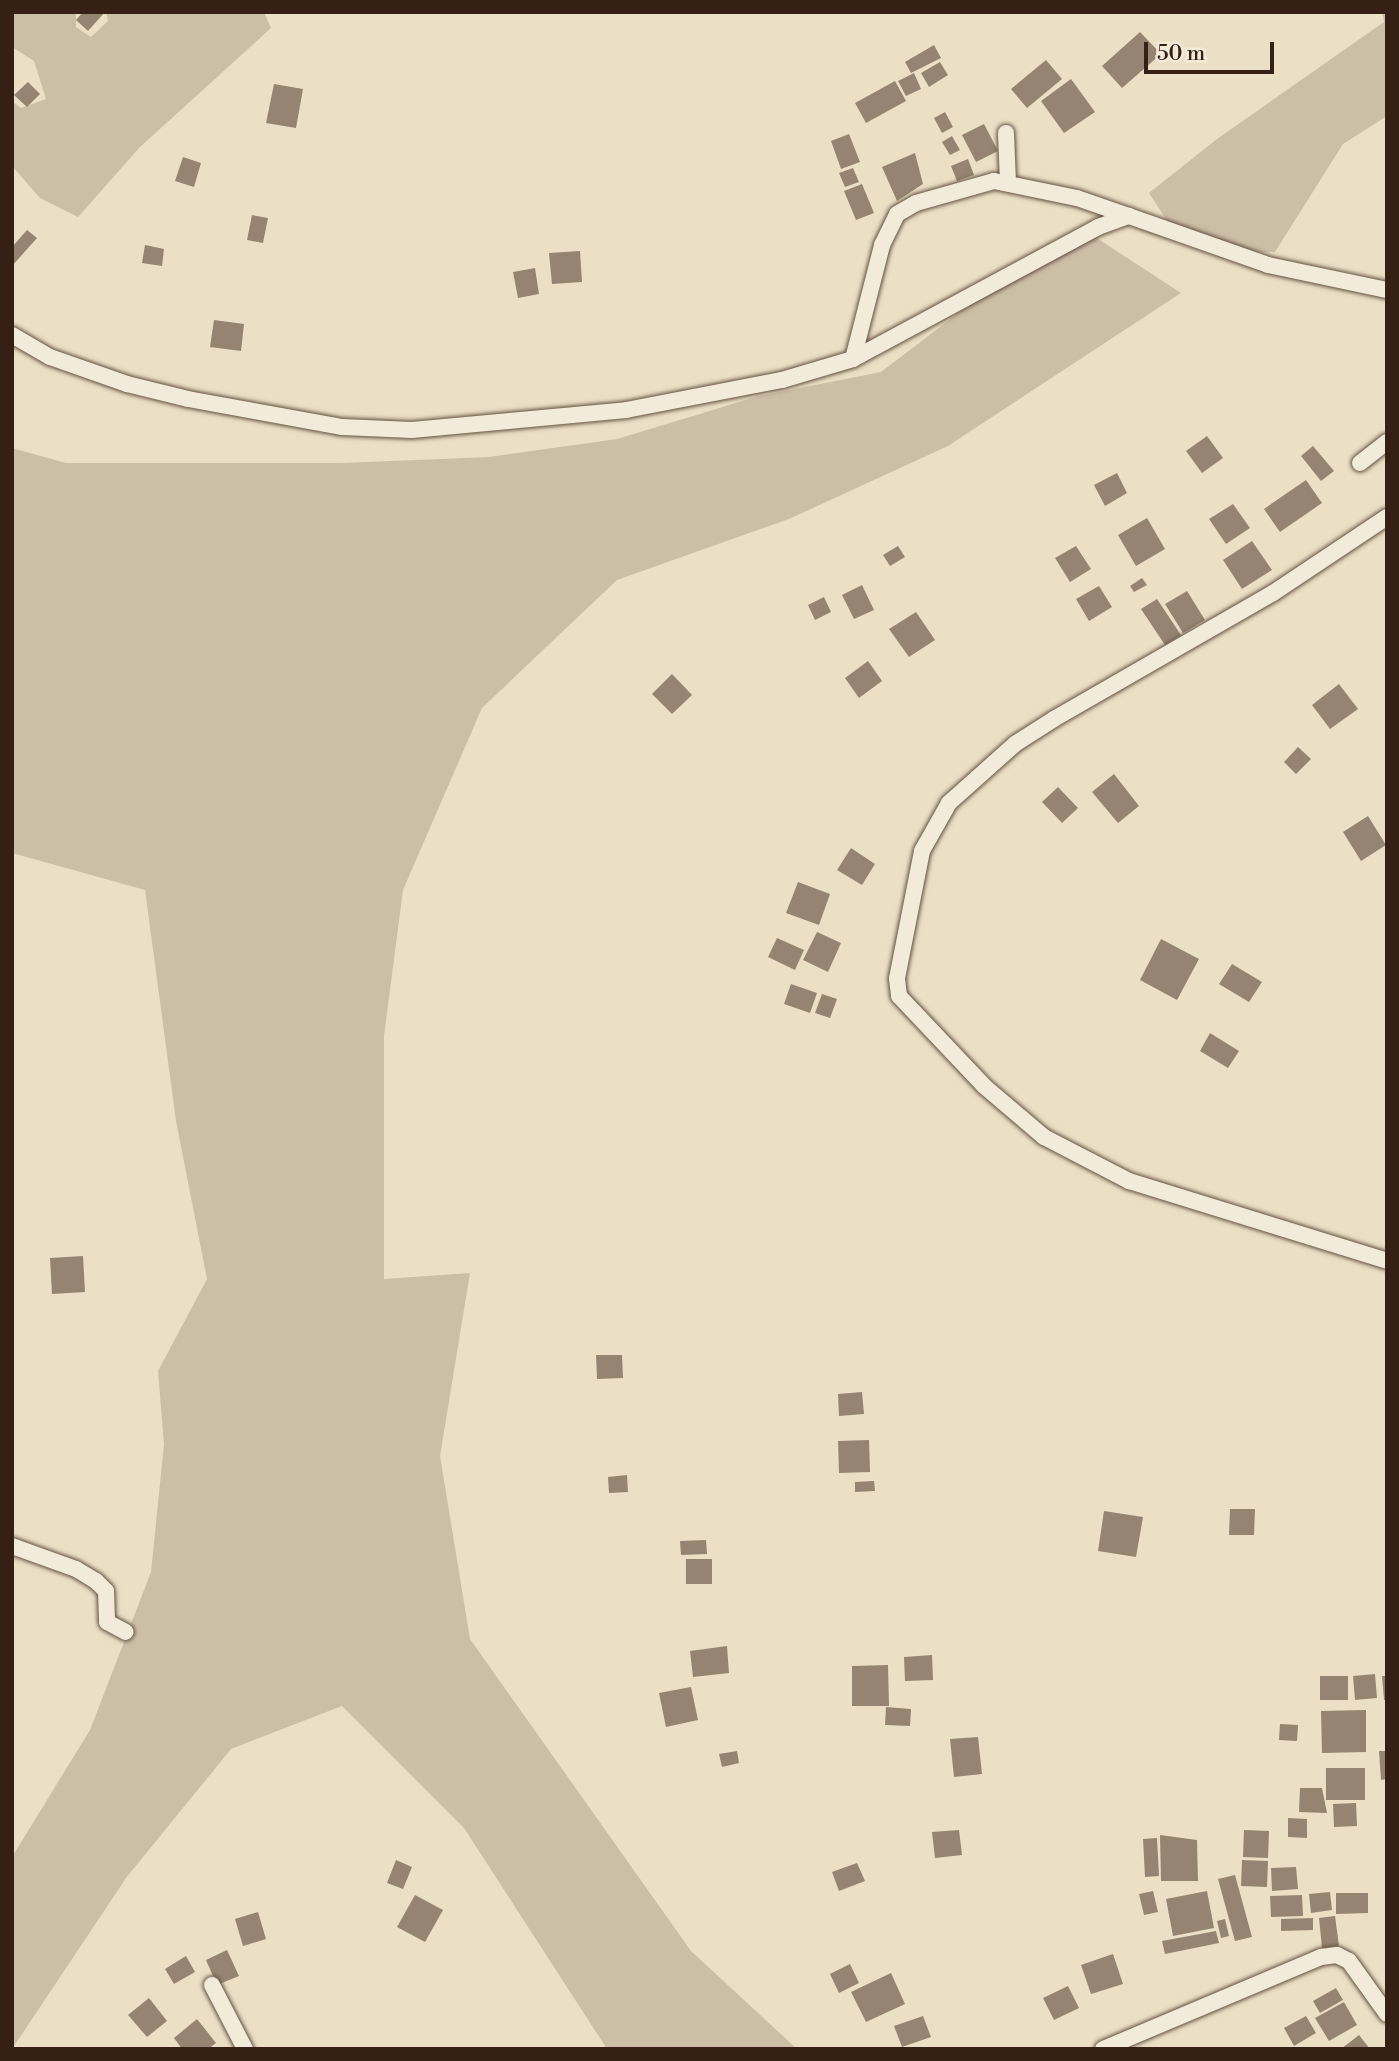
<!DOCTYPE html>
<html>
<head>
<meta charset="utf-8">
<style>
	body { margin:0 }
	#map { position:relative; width:1399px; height:2061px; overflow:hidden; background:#ebe0c6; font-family:"Libre Bodoni",serif }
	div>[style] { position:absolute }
	.green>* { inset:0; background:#ccbfa8 }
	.building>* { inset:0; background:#948471 }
	.roads { filter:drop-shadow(0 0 2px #635041) drop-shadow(0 0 2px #635041) }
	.street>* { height:16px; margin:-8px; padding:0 8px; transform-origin:8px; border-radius:8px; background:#f2ebda }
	span { translate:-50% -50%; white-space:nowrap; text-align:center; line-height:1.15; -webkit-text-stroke:5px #f2ebda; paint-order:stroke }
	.frame { position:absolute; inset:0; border:14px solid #362015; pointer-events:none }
	.scale { position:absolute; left:1144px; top:42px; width:130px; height:32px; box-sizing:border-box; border:4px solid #362015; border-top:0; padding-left:9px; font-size:21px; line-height:24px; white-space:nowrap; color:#362015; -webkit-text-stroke:5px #f2ebda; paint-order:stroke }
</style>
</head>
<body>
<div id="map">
	<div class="green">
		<div style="clip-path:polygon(12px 12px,76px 12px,76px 27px,91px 37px,108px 21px,106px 12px,264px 12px,271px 28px,140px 147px,78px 217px,40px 198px,12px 166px,12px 101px,21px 108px,46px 99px,34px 61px,12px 47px)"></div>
		<div style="clip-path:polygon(1382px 12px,1387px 12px,1387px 116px,1343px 144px,1275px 252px,1215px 253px,1175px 233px,1149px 193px,1217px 139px,1384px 22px)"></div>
		<div style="clip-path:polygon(1089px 233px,1181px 293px,948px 446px,789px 519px,617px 580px,482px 708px,403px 890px,384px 1036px,384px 1279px,470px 1273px,440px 1456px,470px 1639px,691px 1951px,797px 2049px,607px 2049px,464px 1828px,342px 1706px,231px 1749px,126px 1878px,12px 2049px,12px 1857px,90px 1730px,151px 1572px,164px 1444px,158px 1371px,207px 1279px,176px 1121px,145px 890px,12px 853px,12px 448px,66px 463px,342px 463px,489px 457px,617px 439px,759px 396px,881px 372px,961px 311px)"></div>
	</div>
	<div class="building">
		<div style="clip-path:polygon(83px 12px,105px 12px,88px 31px,76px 20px)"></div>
		<div style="clip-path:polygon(1140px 32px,1161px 54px,1122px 88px,1102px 66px)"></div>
		<div style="clip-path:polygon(934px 45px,941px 58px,911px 73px,905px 62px)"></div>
		<div style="clip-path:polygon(1046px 60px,1062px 79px,1027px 108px,1011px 89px)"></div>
		<div style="clip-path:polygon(940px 62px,948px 75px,929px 87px,921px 73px)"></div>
		<div style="clip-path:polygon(914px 73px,921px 89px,906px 96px,898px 81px)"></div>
		<div style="clip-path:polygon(1071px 79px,1095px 112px,1064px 133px,1041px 101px)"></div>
		<div style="clip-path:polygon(895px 81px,906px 101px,866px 123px,855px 103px)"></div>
		<div style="clip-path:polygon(28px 82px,40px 94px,27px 107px,14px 95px)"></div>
		<div style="clip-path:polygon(274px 84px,303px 89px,296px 128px,266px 123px)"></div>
		<div style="clip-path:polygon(945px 112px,953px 127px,942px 133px,934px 118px)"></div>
		<div style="clip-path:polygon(984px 124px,998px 151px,976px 162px,962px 135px)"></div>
		<div style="clip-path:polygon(849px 134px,860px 162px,841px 169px,831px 141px)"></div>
		<div style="clip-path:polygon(952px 136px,960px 150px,950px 155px,942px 142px)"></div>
		<div style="clip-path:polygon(915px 153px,923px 184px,897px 201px,882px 167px)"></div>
		<div style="clip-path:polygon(183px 157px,201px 163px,194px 187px,175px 181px)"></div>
		<div style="clip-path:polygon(968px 159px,974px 175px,957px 181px,951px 166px)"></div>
		<div style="clip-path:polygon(853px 168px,859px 182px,845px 187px,839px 173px)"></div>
		<div style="clip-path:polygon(862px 184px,874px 213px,856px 220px,844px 191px)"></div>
		<div style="clip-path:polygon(252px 215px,268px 218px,263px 243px,247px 240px)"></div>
		<div style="clip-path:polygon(27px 230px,37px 238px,12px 266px,12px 247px)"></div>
		<div style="clip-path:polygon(145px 245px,164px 249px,162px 266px,142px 263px)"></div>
		<div style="clip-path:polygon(580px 251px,582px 282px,552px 284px,549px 253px)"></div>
		<div style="clip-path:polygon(535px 268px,539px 294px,518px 298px,513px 272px)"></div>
		<div style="clip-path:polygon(214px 320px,244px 324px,241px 351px,210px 347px)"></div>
		<div style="clip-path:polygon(1207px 436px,1223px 458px,1202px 473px,1186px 451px)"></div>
		<div style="clip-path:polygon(1313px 446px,1334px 471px,1321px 481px,1301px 456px)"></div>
		<div style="clip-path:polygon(1117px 473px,1127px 493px,1105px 506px,1094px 485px)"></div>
		<div style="clip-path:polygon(1306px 480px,1322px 503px,1280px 532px,1264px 509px)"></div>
		<div style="clip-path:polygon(1233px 504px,1250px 528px,1226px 544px,1209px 519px)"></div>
		<div style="clip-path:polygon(1147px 518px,1165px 549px,1136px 566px,1118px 535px)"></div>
		<div style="clip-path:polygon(1252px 541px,1272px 570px,1242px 589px,1223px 560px)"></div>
		<div style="clip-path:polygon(898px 546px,905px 557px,890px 566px,883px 555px)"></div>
		<div style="clip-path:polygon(1076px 546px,1091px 569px,1070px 582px,1055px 558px)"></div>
		<div style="clip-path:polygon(1142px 578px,1147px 585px,1134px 592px,1130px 586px)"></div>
		<div style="clip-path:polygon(862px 585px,874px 610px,854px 619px,842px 595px)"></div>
		<div style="clip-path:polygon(1099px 586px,1112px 607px,1089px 621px,1076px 599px)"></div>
		<div style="clip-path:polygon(1187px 591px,1205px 620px,1183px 633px,1165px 604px)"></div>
		<div style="clip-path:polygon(824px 597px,831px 612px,815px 620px,808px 605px)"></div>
		<div style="clip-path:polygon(1157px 599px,1181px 635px,1165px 645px,1141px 609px)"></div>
		<div style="clip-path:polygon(916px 612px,935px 640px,909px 657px,889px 629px)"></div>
		<div style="clip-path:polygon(868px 661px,882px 681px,859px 698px,845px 678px)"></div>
		<div style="clip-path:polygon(672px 674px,692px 695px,672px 714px,652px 694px)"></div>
		<div style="clip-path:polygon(1339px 684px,1358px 709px,1330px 729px,1312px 705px)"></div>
		<div style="clip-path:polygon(1298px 747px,1311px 759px,1296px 774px,1284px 762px)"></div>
		<div style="clip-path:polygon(1114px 774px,1139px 806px,1118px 823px,1092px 792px)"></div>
		<div style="clip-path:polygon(1058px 787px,1078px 808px,1062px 823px,1042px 802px)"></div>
		<div style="clip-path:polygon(1368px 816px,1386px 845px,1361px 861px,1343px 832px)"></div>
		<div style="clip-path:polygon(851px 848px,875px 864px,862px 885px,837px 870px)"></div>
		<div style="clip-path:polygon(798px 882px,830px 894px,819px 925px,786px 913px)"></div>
		<div style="clip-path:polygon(817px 932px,841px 943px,828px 972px,803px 960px)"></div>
		<div style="clip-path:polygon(777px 938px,804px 950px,795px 970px,768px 957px)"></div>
		<div style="clip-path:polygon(1161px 939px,1199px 959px,1177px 1000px,1140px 980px)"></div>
		<div style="clip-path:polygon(1232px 964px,1262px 982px,1249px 1002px,1219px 984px)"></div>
		<div style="clip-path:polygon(791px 984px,817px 993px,810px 1013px,784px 1004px)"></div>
		<div style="clip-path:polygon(822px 994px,837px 999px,830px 1018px,815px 1013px)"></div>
		<div style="clip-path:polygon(1210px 1033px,1239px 1051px,1228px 1068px,1200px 1051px)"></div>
		<div style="clip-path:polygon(83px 1256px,85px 1292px,52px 1294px,50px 1258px)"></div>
		<div style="clip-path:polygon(596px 1355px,622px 1355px,623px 1378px,597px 1379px)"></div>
		<div style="clip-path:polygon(862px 1392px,864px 1414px,839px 1416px,838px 1394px)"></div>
		<div style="clip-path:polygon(869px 1440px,870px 1472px,839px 1473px,838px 1441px)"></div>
		<div style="clip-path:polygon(627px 1475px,628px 1492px,609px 1493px,608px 1477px)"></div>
		<div style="clip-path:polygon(874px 1481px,875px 1491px,855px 1492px,855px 1482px)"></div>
		<div style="clip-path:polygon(1230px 1509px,1255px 1509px,1254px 1535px,1229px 1535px)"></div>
		<div style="clip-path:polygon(1104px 1511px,1143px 1517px,1136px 1557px,1098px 1551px)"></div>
		<div style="clip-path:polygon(706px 1540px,707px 1554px,681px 1555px,680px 1541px)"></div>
		<div style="clip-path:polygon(686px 1559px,712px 1559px,712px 1584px,686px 1584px)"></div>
		<div style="clip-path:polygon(727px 1646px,729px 1673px,693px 1677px,690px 1651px)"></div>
		<div style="clip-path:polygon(932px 1655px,933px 1680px,905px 1681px,904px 1657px)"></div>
		<div style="clip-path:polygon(888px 1665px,889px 1706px,852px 1706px,852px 1666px)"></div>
		<div style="clip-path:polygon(1375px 1674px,1377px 1698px,1355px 1700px,1353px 1676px)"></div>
		<div style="clip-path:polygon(1320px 1676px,1348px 1676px,1348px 1700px,1320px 1700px)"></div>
		<div style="clip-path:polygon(1382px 1676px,1387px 1676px,1387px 1700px,1384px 1700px)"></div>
		<div style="clip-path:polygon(691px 1687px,698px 1720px,666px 1727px,659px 1693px)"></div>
		<div style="clip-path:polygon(886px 1707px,911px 1709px,910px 1726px,885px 1725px)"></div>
		<div style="clip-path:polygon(1366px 1710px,1366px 1752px,1322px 1753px,1321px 1711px)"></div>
		<div style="clip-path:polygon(1280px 1724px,1298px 1725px,1297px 1741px,1279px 1740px)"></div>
		<div style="clip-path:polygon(978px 1737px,982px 1774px,954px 1777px,950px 1739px)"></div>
		<div style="clip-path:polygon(737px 1751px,739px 1763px,722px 1767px,719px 1754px)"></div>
		<div style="clip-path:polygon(1379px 1751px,1387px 1751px,1387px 1779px,1381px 1780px)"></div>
		<div style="clip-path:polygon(1326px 1768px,1365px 1768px,1365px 1800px,1326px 1800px)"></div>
		<div style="clip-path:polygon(1300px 1788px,1322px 1788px,1327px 1813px,1299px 1812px)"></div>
		<div style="clip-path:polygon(1356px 1803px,1357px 1826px,1334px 1827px,1333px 1804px)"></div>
		<div style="clip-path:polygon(1288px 1818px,1307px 1819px,1307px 1838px,1288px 1837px)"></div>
		<div style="clip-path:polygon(959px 1830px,962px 1855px,935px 1858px,932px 1832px)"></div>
		<div style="clip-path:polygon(1244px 1830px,1269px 1831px,1268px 1858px,1243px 1857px)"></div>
		<div style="clip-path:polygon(1160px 1835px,1197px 1840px,1198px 1881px,1161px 1881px)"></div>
		<div style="clip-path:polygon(1157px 1838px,1159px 1876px,1145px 1877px,1143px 1839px)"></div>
		<div style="clip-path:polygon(396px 1860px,412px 1867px,403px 1889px,387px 1883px)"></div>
		<div style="clip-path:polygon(1242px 1860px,1268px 1861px,1267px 1887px,1241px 1886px)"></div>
		<div style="clip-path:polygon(857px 1863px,865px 1881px,839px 1891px,832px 1872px)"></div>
		<div style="clip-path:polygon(1296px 1867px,1298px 1889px,1272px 1891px,1271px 1868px)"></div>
		<div style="clip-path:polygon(1235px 1875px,1252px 1937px,1235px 1941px,1218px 1879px)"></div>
		<div style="clip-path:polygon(1153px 1891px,1158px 1912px,1144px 1915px,1139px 1894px)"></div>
		<div style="clip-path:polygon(1207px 1891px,1214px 1928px,1173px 1936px,1166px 1899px)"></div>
		<div style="clip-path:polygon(1330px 1892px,1332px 1910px,1311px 1913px,1309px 1894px)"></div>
		<div style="clip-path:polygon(1336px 1893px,1368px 1893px,1368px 1913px,1336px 1914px)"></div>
		<div style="clip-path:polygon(415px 1895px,443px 1910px,425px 1942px,397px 1927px)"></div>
		<div style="clip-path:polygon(1302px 1895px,1303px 1916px,1271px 1917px,1270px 1896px)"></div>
		<div style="clip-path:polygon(258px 1912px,266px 1939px,243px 1946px,235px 1919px)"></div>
		<div style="clip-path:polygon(1335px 1916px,1339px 1946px,1322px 1948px,1319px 1918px)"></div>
		<div style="clip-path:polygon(1313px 1918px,1313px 1930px,1281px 1931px,1281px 1919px)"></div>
		<div style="clip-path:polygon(1225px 1919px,1229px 1936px,1221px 1938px,1217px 1921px)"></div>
		<div style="clip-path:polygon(1216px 1931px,1219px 1943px,1165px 1954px,1162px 1941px)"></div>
		<div style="clip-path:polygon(227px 1950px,239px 1976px,217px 1985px,206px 1960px)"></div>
		<div style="clip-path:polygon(1113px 1954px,1123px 1984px,1091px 1994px,1081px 1965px)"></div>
		<div style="clip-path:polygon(186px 1956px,195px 1972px,174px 1984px,165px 1969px)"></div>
		<div style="clip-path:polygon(850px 1964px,859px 1983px,839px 1993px,830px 1974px)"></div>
		<div style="clip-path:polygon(891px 1973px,905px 2004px,866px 2022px,851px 1992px)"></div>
		<div style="clip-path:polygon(1068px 1986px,1079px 2008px,1054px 2020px,1043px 1998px)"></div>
		<div style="clip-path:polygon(1336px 1988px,1343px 2000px,1320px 2013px,1313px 2001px)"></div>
		<div style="clip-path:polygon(149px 1998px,167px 2021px,147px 2037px,128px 2015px)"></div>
		<div style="clip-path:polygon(1344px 2002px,1357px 2025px,1329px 2041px,1315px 2018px)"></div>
		<div style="clip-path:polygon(923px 2016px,931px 2037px,902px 2047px,894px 2026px)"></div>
		<div style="clip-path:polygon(1306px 2016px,1316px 2033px,1294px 2046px,1284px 2028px)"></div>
		<div style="clip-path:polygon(197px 2019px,216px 2043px,208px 2049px,182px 2049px,174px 2038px)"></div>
		<div style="clip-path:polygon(1359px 2035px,1370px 2049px,1341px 2049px)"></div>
	</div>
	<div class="roads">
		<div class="street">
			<div style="left:1006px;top:133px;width:50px;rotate:87.7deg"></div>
			<div style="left:12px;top:335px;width:44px;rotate:30.1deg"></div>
			<div style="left:50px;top:357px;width:82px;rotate:19.3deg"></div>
			<div style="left:127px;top:384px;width:63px;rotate:13.8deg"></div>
			<div style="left:188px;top:399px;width:157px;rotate:10.3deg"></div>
			<div style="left:342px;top:427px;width:70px;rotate:2.5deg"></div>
			<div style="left:412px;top:430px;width:215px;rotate:-5.3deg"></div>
			<div style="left:626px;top:410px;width:159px;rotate:-10.9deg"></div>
			<div style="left:782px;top:380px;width:74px;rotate:-16.5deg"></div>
			<div style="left:853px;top:359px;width:278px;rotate:-28.3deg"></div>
			<div style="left:1098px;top:227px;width:33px;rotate:-20deg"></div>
			<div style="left:1129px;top:216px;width:147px;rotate:19.4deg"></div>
			<div style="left:1268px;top:265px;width:122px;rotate:11.9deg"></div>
			<div style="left:853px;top:359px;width:118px;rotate:-75.7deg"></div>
			<div style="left:882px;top:245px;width:34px;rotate:-64deg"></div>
			<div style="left:897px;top:214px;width:22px;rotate:-30deg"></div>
			<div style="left:916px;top:203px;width:81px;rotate:-15.8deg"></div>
			<div style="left:994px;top:181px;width:85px;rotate:11.6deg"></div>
			<div style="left:1077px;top:198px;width:55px;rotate:19.1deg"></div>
			<div style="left:1360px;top:463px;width:34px;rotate:-38deg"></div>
			<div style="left:1387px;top:517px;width:137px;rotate:146.3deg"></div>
			<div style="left:1273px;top:593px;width:253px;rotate:150.1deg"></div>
			<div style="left:1054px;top:719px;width:46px;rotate:147.3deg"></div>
			<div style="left:1015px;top:744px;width:89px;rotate:138.2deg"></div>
			<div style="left:949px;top:803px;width:55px;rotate:119.4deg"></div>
			<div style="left:922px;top:851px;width:130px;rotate:101.1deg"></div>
			<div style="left:897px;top:979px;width:17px;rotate:83deg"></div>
			<div style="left:899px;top:996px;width:124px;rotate:46.6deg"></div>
			<div style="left:984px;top:1086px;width:79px;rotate:40.4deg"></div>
			<div style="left:1044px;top:1137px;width:96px;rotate:27.4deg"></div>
			<div style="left:1129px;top:1181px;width:270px;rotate:17.2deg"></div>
			<div style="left:12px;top:1546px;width:68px;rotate:19.8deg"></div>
			<div style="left:76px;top:1569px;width:23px;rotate:31deg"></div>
			<div style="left:96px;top:1581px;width:14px;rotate:45deg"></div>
			<div style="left:106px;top:1591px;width:31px;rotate:88deg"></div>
			<div style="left:107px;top:1622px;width:21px;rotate:28deg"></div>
			<div style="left:212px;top:1985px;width:72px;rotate:62.7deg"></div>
			<div style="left:1103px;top:2049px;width:237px;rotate:-22.9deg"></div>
			<div style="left:1321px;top:1957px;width:16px;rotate:-7deg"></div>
			<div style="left:1337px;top:1955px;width:13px;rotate:27deg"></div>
			<div style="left:1349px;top:1961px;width:65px;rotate:54.4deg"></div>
		</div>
	</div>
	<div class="frame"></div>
	<div class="scale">50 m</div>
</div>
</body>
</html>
